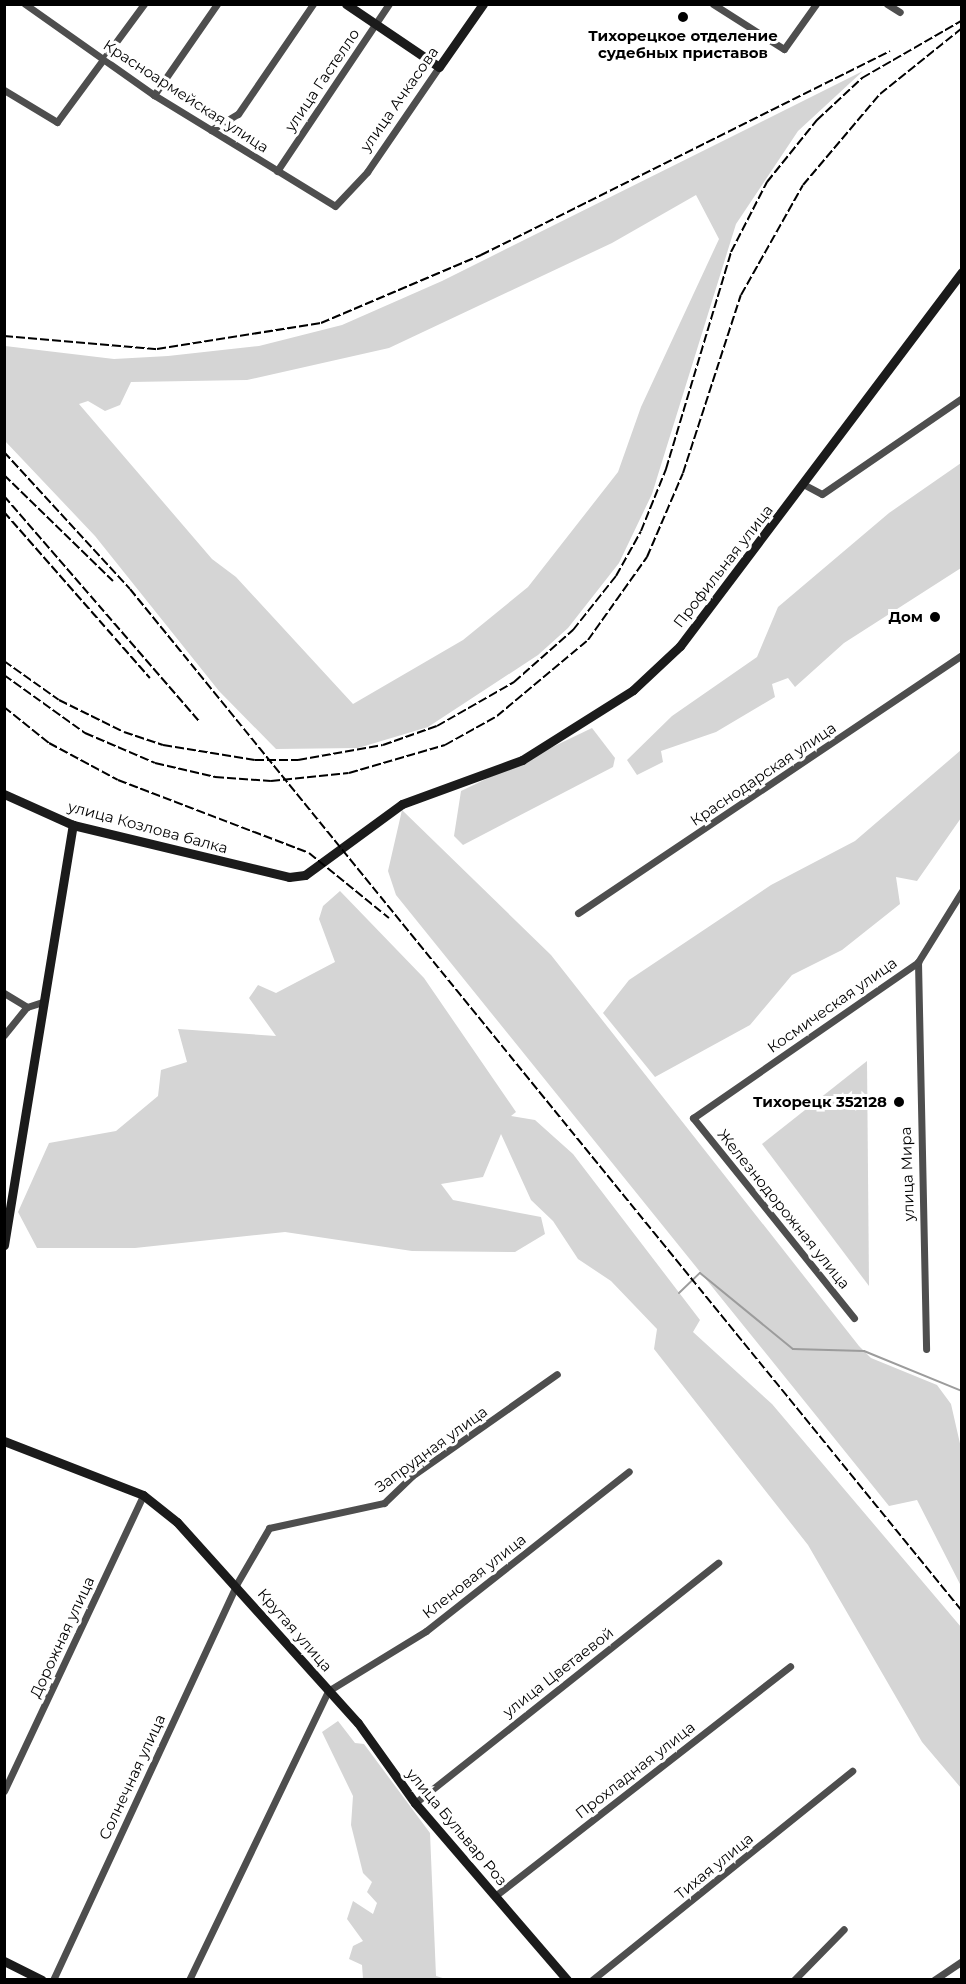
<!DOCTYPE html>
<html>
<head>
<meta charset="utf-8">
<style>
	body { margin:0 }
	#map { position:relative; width:966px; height:1984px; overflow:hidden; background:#fff; font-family:Montserrat,sans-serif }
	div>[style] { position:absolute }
	.green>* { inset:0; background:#d5d5d5 }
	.stream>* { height:2px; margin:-1px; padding:0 1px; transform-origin:1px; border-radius:1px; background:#9c9c9c }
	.street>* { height:7px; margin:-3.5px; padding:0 3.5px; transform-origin:3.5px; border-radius:3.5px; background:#4e4e4e }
	.secondary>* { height:9px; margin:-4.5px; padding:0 4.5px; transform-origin:4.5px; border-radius:4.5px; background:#1b1b1b }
	.rail>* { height:2px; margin-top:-1px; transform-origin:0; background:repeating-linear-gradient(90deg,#000 0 9px,transparent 0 12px) }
	.dots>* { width:16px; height:16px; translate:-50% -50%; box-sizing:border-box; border:3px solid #fff; border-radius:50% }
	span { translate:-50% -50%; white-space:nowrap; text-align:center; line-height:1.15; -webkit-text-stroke:6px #fff; paint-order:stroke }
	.poi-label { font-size:15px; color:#000; font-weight:700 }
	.right { translate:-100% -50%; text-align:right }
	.street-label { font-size:15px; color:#000 }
	.frame { position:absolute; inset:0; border:6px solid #000; pointer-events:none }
</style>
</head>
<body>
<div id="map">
	<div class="green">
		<div style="clip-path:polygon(evenodd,863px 71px,798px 131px,736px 224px,652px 494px,619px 563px,568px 628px,538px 655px,428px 727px,358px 748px,276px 749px,219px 691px,95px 536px,5px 441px,5px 346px,114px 359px,168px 356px,259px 346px,342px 325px,442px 281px,863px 71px,696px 195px,719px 239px,641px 407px,618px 472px,528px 587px,463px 640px,353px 704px,236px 577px,212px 559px,79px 404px,88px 401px,105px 411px,120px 405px,131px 382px,247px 380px,389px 348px,612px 243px,696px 195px)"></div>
		<div style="clip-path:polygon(961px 463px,961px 568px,844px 643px,795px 687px,788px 678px,772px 684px,775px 697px,716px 732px,661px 751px,663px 762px,637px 775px,627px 760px,672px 716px,757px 657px,778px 607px,889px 513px)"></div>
		<div style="clip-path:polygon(592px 728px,615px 758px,613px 767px,463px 845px,454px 836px,461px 791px)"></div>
		<div style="clip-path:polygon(961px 750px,961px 818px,917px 881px,896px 877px,900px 904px,842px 950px,792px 975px,750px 1025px,655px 1077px,603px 1013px,629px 980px,771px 885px,855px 841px)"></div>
		<div style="clip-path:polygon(402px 810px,551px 955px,859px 1346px,871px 1358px,937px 1385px,951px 1404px,961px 1448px,961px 1586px,917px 1500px,889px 1506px,396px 895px,388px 871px)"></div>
		<div style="clip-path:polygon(340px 891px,424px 978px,516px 1112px,511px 1116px,535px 1120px,573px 1154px,700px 1320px,693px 1332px,772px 1404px,961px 1627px,961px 1788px,922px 1742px,808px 1545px,654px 1349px,657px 1329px,611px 1281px,578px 1259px,553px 1221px,531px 1200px,501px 1134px,483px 1177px,441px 1184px,453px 1200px,541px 1217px,545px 1234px,515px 1252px,412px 1251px,285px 1232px,135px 1248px,37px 1248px,18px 1212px,49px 1143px,116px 1131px,158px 1096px,161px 1070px,187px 1062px,178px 1029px,276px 1036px,249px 998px,258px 985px,276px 993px,335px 962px,319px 919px,323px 906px)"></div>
		<div style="clip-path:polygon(867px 1061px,869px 1286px,762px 1144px)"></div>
		<div style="clip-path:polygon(338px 1721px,355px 1743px,364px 1744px,430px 1833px,436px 1976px,446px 1979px,363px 1979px,362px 1965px,349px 1959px,353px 1946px,363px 1941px,347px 1919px,353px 1901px,373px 1914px,377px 1903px,367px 1892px,372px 1882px,363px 1873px,351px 1825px,353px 1796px,322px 1732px)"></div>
	</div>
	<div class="stream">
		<div style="left:679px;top:1293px;width:29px;rotate:-44deg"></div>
		<div style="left:700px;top:1273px;width:120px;rotate:39.3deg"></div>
		<div style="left:793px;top:1349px;width:71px;rotate:1.6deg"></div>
		<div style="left:864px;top:1351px;width:106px;rotate:22.2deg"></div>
	</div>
	<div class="street">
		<div style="left:25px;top:4px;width:158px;rotate:35.2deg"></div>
		<div style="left:154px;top:95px;width:212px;rotate:31.5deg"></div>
		<div style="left:335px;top:206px;width:47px;rotate:-46.7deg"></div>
		<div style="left:367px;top:172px;width:127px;rotate:-55.6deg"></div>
		<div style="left:713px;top:4px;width:84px;rotate:32.4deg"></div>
		<div style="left:784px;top:49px;width:55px;rotate:-54.6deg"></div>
		<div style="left:887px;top:4px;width:15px;rotate:32deg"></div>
		<div style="left:4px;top:90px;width:62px;rotate:31.1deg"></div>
		<div style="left:57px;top:122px;width:147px;rotate:-53.6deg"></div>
		<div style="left:154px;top:95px;width:111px;rotate:-55.3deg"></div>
		<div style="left:211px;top:130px;width:31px;rotate:-31deg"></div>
		<div style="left:238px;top:114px;width:133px;rotate:-55.7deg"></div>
		<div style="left:277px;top:171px;width:201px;rotate:-56.2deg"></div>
		<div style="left:803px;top:484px;width:21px;rotate:28deg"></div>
		<div style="left:822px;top:494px;width:170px;rotate:-34.4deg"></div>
		<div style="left:578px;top:913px;width:463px;rotate:-33.9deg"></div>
		<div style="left:918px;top:962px;width:387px;rotate:88.8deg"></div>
		<div style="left:4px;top:993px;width:27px;rotate:31deg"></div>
		<div style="left:4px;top:1035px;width:36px;rotate:-51deg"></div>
		<div style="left:27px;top:1007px;width:16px;rotate:-18deg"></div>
		<div style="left:854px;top:1318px;width:257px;rotate:-128.8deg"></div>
		<div style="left:693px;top:1118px;width:274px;rotate:-34.7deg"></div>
		<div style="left:918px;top:962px;width:84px;rotate:-58.2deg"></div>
		<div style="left:4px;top:1791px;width:327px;rotate:-64.8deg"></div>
		<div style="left:415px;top:1803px;width:387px;rotate:-38.4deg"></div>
		<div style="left:495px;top:1896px;width:374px;rotate:-37.9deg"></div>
		<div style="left:53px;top:1980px;width:435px;rotate:-65.1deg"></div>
		<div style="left:236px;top:1585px;width:66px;rotate:-59.9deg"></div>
		<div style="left:269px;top:1528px;width:118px;rotate:-12.3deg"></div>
		<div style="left:384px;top:1503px;width:39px;rotate:-44deg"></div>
		<div style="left:412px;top:1476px;width:177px;rotate:-35.1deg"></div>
		<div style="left:189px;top:1980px;width:321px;rotate:-64.3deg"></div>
		<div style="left:328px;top:1691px;width:115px;rotate:-31.5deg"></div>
		<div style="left:426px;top:1631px;width:258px;rotate:-38.2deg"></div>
		<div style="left:592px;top:1980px;width:334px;rotate:-38.8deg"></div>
		<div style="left:794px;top:1980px;width:71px;rotate:-45.6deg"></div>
		<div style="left:934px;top:1980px;width:34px;rotate:-34deg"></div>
	</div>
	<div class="secondary">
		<div style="left:346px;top:4px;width:112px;rotate:34.1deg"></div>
		<div style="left:439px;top:67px;width:77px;rotate:-55.1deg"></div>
		<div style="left:4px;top:794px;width:76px;rotate:24.2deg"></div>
		<div style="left:73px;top:825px;width:222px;rotate:13.5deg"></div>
		<div style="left:289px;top:877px;width:16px;rotate:-7deg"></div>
		<div style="left:305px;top:875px;width:120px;rotate:-36.2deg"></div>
		<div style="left:402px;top:804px;width:128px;rotate:-20.1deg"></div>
		<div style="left:522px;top:760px;width:131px;rotate:-32.2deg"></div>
		<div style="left:633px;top:690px;width:64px;rotate:-43.1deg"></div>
		<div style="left:680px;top:646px;width:468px;rotate:-53deg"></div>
		<div style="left:4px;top:1245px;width:426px;rotate:-80.7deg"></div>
		<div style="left:4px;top:1441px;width:149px;rotate:21.2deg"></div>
		<div style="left:143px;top:1495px;width:43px;rotate:38.5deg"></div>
		<div style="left:177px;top:1522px;width:270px;rotate:48deg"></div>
		<div style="left:358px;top:1723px;width:98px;rotate:54.5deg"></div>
		<div style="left:415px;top:1803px;width:233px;rotate:49.3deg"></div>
		<div style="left:4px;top:1961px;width:42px;rotate:26.6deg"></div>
	</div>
	<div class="rail">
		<div style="left:4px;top:336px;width:154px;rotate:4.9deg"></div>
		<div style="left:157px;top:349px;width:166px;rotate:-9deg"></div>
		<div style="left:321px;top:323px;width:174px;rotate:-23deg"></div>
		<div style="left:481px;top:255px;width:457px;rotate:-26.5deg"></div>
		<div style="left:4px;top:452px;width:186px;rotate:47.4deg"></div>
		<div style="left:130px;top:589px;width:1318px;rotate:50.85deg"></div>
		<div style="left:4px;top:475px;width:152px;rotate:44.2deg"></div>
		<div style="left:4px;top:496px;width:298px;rotate:49.1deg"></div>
		<div style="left:4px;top:512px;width:221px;rotate:48.7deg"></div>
		<div style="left:4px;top:661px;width:67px;rotate:35.3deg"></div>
		<div style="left:59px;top:700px;width:72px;rotate:26.2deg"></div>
		<div style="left:124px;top:732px;width:41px;rotate:18.4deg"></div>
		<div style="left:163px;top:745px;width:93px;rotate:9.3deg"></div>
		<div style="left:255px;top:760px;width:43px"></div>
		<div style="left:298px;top:760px;width:86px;rotate:-10deg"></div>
		<div style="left:383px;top:745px;width:57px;rotate:-19.4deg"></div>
		<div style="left:437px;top:726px;width:89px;rotate:-29.7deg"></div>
		<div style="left:514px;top:682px;width:79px;rotate:-41.4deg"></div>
		<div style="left:573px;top:630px;width:69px;rotate:-51.5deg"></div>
		<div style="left:616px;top:576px;width:51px;rotate:-60.9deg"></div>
		<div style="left:641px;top:531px;width:67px;rotate:-68deg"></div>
		<div style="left:666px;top:469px;width:227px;rotate:-73.3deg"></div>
		<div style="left:731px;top:252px;width:79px;rotate:-62.8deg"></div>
		<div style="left:767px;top:182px;width:80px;rotate:-51.1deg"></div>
		<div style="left:817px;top:120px;width:62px;rotate:-43deg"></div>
		<div style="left:862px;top:78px;width:114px;rotate:-29.9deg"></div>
		<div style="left:4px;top:675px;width:100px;rotate:35.6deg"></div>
		<div style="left:85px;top:733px;width:76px;rotate:23.2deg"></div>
		<div style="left:155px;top:763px;width:62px;rotate:13.1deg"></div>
		<div style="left:215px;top:777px;width:56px;rotate:4.1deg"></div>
		<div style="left:271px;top:781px;width:78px;rotate:-5.9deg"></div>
		<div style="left:349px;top:773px;width:100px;rotate:-16.3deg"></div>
		<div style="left:445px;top:745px;width:60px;rotate:-29.1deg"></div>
		<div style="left:497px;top:716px;width:119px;rotate:-39.9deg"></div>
		<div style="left:588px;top:640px;width:102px;rotate:-54.6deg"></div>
		<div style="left:647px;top:557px;width:91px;rotate:-66.8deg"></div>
		<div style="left:683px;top:473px;width:187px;rotate:-72deg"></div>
		<div style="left:741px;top:295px;width:126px;rotate:-60.6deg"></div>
		<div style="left:803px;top:185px;width:119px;rotate:-49.8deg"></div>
		<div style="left:880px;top:94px;width:105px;rotate:-38.8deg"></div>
		<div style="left:4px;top:707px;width:58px;rotate:38.7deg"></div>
		<div style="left:49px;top:743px;width:78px;rotate:28.2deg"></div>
		<div style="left:118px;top:780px;width:204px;rotate:20.9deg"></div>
		<div style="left:309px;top:853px;width:103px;rotate:39.1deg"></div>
	</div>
	<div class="dots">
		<div style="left:683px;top:17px;background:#000"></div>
		<div style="left:935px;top:617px;background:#000"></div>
		<div style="left:899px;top:1102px;background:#000"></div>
	</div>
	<div class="poi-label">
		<span style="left:683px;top:44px">Тихорецкое отделение<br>судебных приставов</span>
		<span class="right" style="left:923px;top:617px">Дом</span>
		<span class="right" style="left:887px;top:1102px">Тихорецк 352128</span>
	</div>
	<div class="street-label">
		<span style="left:322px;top:80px;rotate:-56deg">улица Гастелло</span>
		<span style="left:186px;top:96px;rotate:33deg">Красноармейская улица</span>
		<span style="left:399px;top:99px;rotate:-55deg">улица Ачкасова</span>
		<span style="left:723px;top:566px;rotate:-52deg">Профильная улица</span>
		<span style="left:763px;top:774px;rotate:-34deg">Краснодарская улица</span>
		<span style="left:148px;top:827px;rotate:15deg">улица Козлова балка</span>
		<span style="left:832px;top:1005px;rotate:-35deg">Космическая улица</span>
		<span style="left:907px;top:1174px;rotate:-92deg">улица Мира</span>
		<span style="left:784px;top:1209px;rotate:51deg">Железнодорожная улица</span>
		<span style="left:431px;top:1449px;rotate:-36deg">Запрудная улица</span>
		<span style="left:474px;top:1576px;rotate:-38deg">Кленовая улица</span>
		<span style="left:295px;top:1630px;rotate:49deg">Крутая улица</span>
		<span style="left:62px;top:1637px;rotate:-65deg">Дорожная улица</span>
		<span style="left:558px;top:1672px;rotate:-38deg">улица Цветаевой</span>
		<span style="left:635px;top:1770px;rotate:-38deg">Прохладная улица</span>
		<span style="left:132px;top:1777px;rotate:-65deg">Солнечная улица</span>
		<span style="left:457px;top:1827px;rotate:50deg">улица Бульвар Роз</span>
		<span style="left:714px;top:1866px;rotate:-39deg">Тихая улица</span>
	</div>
	<div class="frame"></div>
</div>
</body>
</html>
